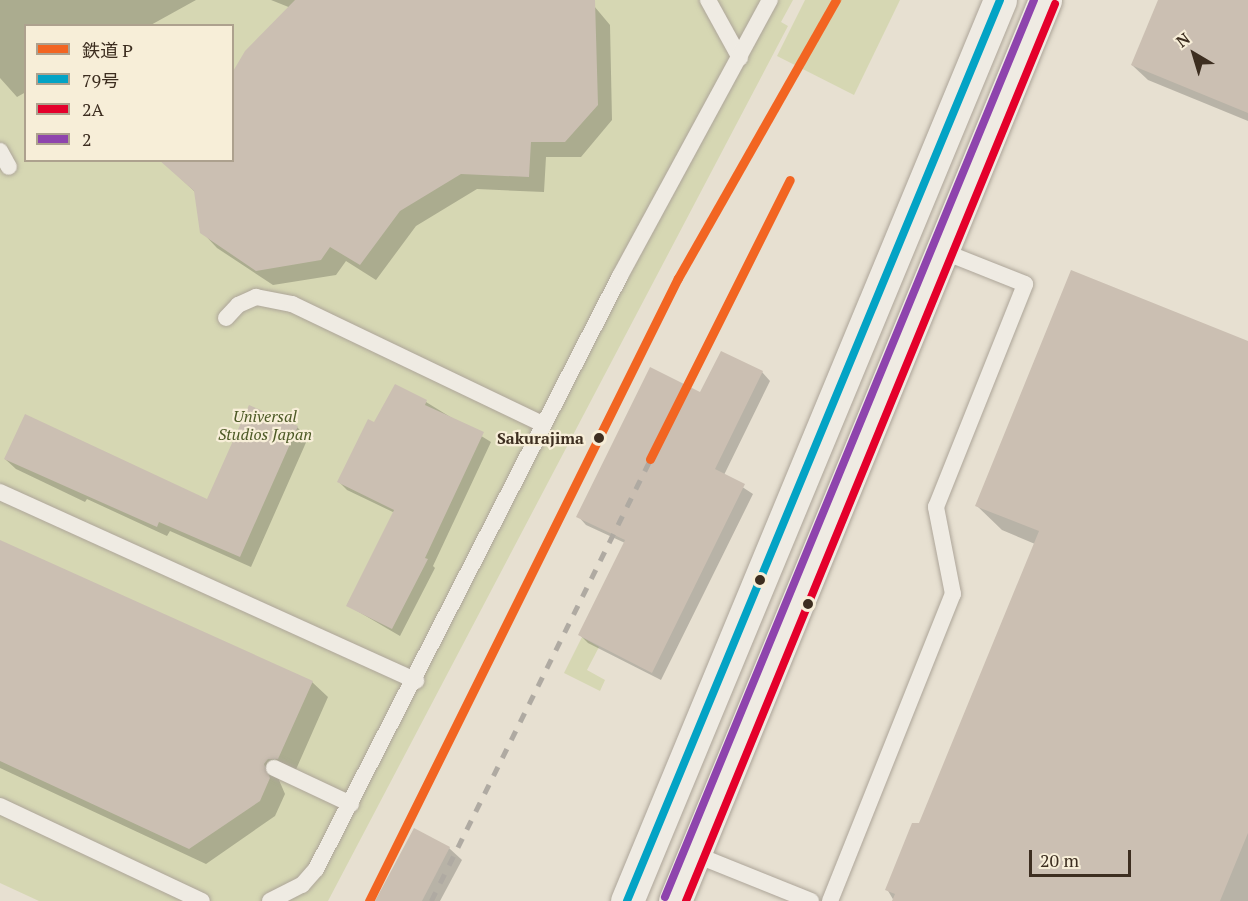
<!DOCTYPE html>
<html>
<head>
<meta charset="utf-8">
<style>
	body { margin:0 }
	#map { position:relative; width:1248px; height:901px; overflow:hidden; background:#e7e0d1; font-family:"PT Serif","Noto Sans JP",serif }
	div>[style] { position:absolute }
	.green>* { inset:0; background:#d6d7b3 }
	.shadow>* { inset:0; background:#0003 }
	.building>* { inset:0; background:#cbbfb2 }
	.roads { filter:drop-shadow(0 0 2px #ada599) drop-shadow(0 0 2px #ada599) }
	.service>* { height:16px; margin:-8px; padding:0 8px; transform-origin:8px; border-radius:8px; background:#efebe3 }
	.tertiary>* { height:33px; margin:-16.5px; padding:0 16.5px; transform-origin:16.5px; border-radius:16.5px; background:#efebe3 }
	.rail>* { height:4.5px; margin-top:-2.25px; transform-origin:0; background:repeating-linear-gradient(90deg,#afaaa2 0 10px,transparent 0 20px) }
	.bus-1>* { height:8px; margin:-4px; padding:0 4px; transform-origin:4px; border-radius:4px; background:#03a3c5 }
	.bus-2>* { height:8px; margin:-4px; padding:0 4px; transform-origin:4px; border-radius:4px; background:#e4002b }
	.bus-3>* { height:8px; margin:-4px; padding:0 4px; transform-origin:4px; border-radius:4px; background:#8e44ad }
	.rail-1>* { height:9px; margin:-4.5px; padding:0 4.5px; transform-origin:4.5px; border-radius:4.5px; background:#f26522 }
	.dots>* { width:16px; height:16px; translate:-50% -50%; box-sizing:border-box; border:3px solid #f7eed8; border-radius:50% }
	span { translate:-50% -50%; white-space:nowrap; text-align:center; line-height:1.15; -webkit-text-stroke:4.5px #f7eed8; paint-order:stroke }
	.park-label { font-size:16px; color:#4d5a26; font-style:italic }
	.stop-label { font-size:16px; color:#3d2e20; font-weight:700 }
	.right { translate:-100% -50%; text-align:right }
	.legend { position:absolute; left:24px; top:24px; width:210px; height:138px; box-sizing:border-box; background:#f7eed8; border:2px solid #ada18e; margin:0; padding:8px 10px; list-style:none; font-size:18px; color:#3d2e20 }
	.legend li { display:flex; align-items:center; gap:12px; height:30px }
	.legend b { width:30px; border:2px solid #ada18e }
	.north { position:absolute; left:1164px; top:24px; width:60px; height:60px; -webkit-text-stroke:4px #f7eed8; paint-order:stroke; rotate:322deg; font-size:16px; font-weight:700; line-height:24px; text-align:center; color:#3d2e20 }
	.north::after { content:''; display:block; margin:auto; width:21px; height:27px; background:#3d2e20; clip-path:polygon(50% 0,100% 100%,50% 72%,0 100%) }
	.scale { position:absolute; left:1029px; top:850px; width:102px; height:27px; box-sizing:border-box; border:3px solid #3d2e20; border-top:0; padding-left:8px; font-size:18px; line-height:21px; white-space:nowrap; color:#3d2e20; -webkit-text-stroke:4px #f7eed8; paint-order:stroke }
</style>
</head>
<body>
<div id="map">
	<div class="green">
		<div style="clip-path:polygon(evenodd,0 0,793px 0,781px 22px,788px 26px,328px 901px,39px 901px,0 883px,0 0,26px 26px,232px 26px,232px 160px,26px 160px,26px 26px)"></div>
		<div style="clip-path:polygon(805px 0,900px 0,854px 95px,777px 56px)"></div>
		<div style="clip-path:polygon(582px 637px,599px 647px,587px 670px,605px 680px,600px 691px,564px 673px)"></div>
	</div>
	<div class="shadow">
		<div style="clip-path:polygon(0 0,196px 0,149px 26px,26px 26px,26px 92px,17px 97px,0 78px)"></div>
		<div style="clip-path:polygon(271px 0,589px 0,610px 25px,612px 120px,581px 157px,546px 157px,544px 192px,477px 189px,416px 226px,376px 280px,346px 261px,336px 275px,273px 285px,217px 248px,202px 232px,196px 193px,175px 173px,232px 160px,291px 8px)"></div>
		<div style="clip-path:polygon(1160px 0,1248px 0,1248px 121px,1148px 80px,1132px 65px)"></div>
		<div style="clip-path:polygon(1248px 343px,1248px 901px,894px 901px,887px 889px,920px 824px,1035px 544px,1002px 530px,976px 505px)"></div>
		<div style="clip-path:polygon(762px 372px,770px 381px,724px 475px,753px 494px,661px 680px,588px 643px,580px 635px,625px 543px,586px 525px,578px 516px,701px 394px)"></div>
		<div style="clip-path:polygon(426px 402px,491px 442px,433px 566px,435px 568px,400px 636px,347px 605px,395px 513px,347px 490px,339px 482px,374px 424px)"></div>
		<div style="clip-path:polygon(297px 427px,308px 438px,251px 567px,170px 531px,167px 536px,87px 499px,85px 502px,16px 469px,5px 459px,207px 501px)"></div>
		<div style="clip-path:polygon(0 542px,312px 682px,328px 697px,294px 774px,284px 774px,279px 780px,285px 794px,275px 816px,206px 864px,0 768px)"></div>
		<div style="clip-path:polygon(449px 848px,462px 860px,440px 901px,377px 901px)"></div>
	</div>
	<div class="building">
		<div style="clip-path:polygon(295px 0,595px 0,598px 105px,565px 142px,531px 142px,529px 177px,461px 174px,400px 211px,360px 265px,330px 247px,321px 260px,256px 271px,200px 233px,194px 191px,159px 160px,232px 160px,232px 73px,245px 51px)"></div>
		<div style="clip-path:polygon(1158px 0,1248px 0,1248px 113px,1131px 65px)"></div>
		<div style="clip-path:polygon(1071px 270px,1248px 341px,1248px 833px,1220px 901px,892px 901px,895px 894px,885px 890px,912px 823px,919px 823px,1039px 531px,975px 506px)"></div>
		<div style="clip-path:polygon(721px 351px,763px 371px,715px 469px,745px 484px,652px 673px,578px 635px,625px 540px,576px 517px,650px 367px,700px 392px)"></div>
		<div style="clip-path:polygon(395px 384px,427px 400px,425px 405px,484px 432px,425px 558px,428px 559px,392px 629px,346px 606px,394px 510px,337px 482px,368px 419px,374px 422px)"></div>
		<div style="clip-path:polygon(249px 405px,298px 426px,240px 557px,159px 522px,157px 527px,4px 459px,25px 414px,207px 499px)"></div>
		<div style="clip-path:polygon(0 540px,313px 681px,278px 759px,268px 759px,264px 764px,270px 778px,260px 801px,189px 849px,0 761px)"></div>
		<div style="clip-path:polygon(414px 828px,450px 847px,422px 901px,375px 901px)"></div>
	</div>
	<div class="roads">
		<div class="service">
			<div style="left:708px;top:0;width:66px;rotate:61.1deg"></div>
			<div style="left:0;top:151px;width:18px;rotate:61deg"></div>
			<div style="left:226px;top:318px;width:18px;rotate:-47deg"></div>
			<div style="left:238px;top:305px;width:20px;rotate:-24deg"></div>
			<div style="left:256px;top:297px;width:37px;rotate:11deg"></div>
			<div style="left:292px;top:304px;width:278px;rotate:25.6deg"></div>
			<div style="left:0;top:492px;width:457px;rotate:24.4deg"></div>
			<div style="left:274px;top:768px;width:85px;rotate:25.1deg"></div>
			<div style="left:0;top:806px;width:223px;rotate:25.2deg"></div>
			<div style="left:694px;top:854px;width:126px;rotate:21.9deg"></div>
			<div style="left:270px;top:901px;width:36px;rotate:-27deg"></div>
			<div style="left:302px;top:885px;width:21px;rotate:-49deg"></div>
			<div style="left:316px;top:869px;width:666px;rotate:-62.86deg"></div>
			<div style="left:620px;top:276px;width:314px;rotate:-61.5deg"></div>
			<div style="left:830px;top:901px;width:331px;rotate:-68.2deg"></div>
			<div style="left:953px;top:594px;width:89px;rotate:-101.1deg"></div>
			<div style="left:936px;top:507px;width:240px;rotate:-68.2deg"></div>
			<div style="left:1025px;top:284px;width:89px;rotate:-158.3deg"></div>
		</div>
		<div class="tertiary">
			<div style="left:627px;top:901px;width:975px;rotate:-67.51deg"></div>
			<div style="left:675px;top:901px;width:974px;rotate:-67.67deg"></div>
		</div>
	</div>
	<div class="rail">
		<div style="left:431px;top:901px;width:493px;rotate:-63.6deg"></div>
	</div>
	<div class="bus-1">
		<div style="left:627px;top:901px;width:975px;rotate:-67.51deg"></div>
	</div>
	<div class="bus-2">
		<div style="left:686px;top:901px;width:970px;rotate:-67.64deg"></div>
	</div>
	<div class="bus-3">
		<div style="left:665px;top:897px;width:970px;rotate:-67.64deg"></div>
	</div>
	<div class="rail-1">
		<div style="left:650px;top:459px;width:312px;rotate:-63.4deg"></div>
		<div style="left:369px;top:901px;width:695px;rotate:-63.62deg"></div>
		<div style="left:678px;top:278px;width:320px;rotate:-60.4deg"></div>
	</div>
	<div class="dots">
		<div style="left:599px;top:438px;background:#3d2e20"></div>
		<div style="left:760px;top:580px;background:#3d2e20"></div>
		<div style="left:808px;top:604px;background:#3d2e20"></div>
	</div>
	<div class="park-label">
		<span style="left:265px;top:425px">Universal<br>Studios Japan</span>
	</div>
	<div class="stop-label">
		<span class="right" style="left:584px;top:438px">Sakurajima</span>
	</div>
	<ul class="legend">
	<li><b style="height:8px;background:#f26522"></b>鉄道 P</li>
	<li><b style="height:8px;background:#03a3c5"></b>79号</li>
	<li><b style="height:8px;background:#e4002b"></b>2A</li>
	<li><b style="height:8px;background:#8e44ad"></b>2</li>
	</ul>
	<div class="north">N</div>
	<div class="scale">20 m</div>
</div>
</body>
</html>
